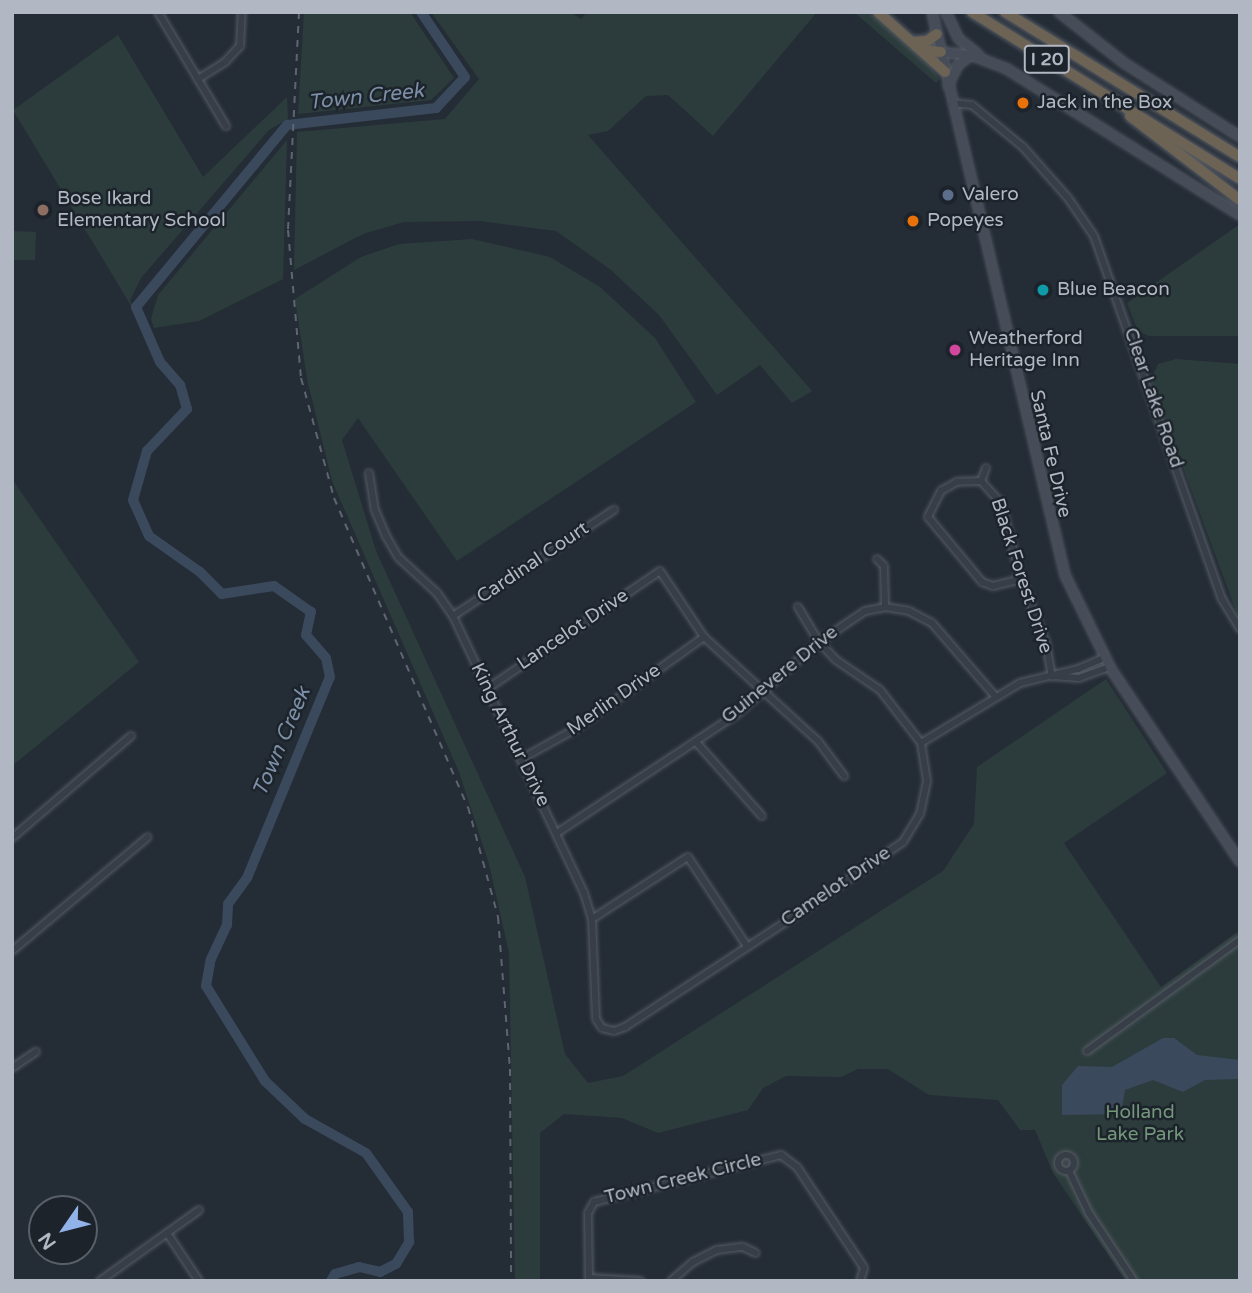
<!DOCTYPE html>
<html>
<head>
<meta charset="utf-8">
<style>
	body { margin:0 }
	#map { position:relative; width:1252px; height:1293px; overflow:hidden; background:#242c36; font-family:"Varela Round",sans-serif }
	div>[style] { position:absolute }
	.green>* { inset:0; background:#2c3c3c }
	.water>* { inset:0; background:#3b495d }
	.river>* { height:10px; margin:-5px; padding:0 5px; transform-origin:5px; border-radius:5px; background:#3b495d }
	.roads { filter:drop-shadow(0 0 2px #555b64) drop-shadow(0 0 2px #555b64) }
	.street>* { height:6px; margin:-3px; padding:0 3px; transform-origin:3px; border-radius:3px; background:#373e47 }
	.street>.ring { margin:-3px; padding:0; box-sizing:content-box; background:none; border:6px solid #373e47; border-radius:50% }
	.secondary>* { height:8px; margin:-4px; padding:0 4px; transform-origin:4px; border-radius:4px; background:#464d59 }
	.highway>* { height:10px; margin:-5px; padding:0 5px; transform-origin:5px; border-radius:5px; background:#6c6355 }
	.rail>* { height:2px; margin-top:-1px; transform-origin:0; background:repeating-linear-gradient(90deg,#5e6570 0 7px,transparent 0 14px) }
	.dots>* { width:19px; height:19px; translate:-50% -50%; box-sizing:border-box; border:4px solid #1c232b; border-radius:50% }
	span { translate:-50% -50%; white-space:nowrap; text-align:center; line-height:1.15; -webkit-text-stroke:5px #1c232b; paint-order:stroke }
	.shield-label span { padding:2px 5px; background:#1c232b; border:2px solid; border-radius:5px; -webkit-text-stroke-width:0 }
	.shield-label { font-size:18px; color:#b2b8c3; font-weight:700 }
	.poi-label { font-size:19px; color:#b2b8c3 }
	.left { translate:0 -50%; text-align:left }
	.street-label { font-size:19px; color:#b2b8c3 }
	.park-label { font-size:19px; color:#73967b }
	.water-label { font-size:21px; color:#7d8fa7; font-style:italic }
	.frame { position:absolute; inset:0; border:14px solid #b2b8c3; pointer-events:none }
	.north { position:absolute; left:28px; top:1195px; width:70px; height:70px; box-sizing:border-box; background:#1c232b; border:2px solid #585f68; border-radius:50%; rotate:235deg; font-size:19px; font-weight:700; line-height:28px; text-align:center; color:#b2b8c3 }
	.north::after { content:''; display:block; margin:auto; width:24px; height:32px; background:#91b3e9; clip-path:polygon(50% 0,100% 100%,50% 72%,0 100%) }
</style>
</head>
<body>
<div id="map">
	<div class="green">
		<div style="clip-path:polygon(304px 12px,410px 12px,454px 78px,431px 100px,298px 114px)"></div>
		<div style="clip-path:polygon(431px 12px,570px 12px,581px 19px,587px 12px,817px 12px,713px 136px,668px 95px,646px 96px,608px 131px,588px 135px,812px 391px,792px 403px,760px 365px,717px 395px,659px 315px,611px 270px,556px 231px,480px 221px,404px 222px,363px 234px,294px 270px,297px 132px,445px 119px,479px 79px)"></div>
		<div style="clip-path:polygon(854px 12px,869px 12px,929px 63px,939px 79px,936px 83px)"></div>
		<div style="clip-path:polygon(118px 35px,203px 177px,287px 97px,288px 119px,269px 130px,141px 278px,130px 300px,133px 309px,13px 110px)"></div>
		<div style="clip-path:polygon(287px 140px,283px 279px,199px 321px,154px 328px,151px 319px,158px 295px)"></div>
		<div style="clip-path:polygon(1240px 224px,1240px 336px,1149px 336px,1138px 331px,1127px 303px)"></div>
		<div style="clip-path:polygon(12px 231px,36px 232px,35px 260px,12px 260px)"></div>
		<div style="clip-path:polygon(472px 239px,550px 257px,600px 287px,655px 338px,696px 402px,457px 561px,358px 418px,342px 440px,376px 551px,525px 877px,565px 1054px,588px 1083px,623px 1076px,943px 871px,974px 824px,977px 767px,1106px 679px,1167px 773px,1064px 843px,1161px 987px,1240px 930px,1240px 1281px,1126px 1281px,1053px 1173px,1035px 1130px,1020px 1130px,998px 1100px,929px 1095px,888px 1069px,858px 1069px,841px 1077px,786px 1076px,763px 1088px,748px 1110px,658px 1133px,622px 1118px,564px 1114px,540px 1133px,540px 1281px,515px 1281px,509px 953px,489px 864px,459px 772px,332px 481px,307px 379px,295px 299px,361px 257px,399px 244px)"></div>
		<div style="clip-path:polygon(1176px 359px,1240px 364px,1240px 622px,1151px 380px,1158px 364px)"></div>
		<div style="clip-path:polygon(12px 479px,139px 662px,12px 766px)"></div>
	</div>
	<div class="water">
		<div style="clip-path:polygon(1163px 1038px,1174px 1038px,1197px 1055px,1240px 1060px,1240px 1079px,1205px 1080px,1183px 1092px,1153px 1080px,1125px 1090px,1121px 1114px,1062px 1115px,1062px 1085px,1078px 1066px,1112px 1067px)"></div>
	</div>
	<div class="river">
		<div style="left:331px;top:1281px;width:8px;rotate:-60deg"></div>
		<div style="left:335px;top:1274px;width:25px;rotate:-16deg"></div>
		<div style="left:359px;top:1267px;width:22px;rotate:13deg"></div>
		<div style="left:380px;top:1272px;width:18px;rotate:-27deg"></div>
		<div style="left:396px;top:1264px;width:26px;rotate:-59deg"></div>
		<div style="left:409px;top:1242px;width:30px;rotate:-92deg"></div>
		<div style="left:408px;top:1212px;width:72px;rotate:-125.4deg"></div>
		<div style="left:366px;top:1153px;width:70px;rotate:-150.9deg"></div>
		<div style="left:305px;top:1119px;width:55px;rotate:-136.5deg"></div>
		<div style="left:265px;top:1081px;width:112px;rotate:-121.8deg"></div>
		<div style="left:206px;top:986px;width:27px;rotate:-80deg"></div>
		<div style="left:211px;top:959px;width:38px;rotate:-65deg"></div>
		<div style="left:227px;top:925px;width:21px;rotate:-87deg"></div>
		<div style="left:228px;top:904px;width:32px;rotate:-54deg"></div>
		<div style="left:247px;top:878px;width:217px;rotate:-67.6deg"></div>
		<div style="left:330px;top:677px;width:19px;rotate:-102deg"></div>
		<div style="left:326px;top:658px;width:30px;rotate:-131deg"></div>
		<div style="left:306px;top:635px;width:24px;rotate:-78deg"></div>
		<div style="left:311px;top:612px;width:45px;rotate:-144.9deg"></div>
		<div style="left:274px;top:586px;width:53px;rotate:171.3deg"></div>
		<div style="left:222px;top:594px;width:31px;rotate:-135deg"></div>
		<div style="left:200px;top:572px;width:62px;rotate:-144.8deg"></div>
		<div style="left:149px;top:536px;width:39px;rotate:-114deg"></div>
		<div style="left:133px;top:500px;width:51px;rotate:-74.1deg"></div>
		<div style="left:147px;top:451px;width:58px;rotate:-46.4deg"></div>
		<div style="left:187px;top:409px;width:25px;rotate:-106deg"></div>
		<div style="left:180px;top:385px;width:30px;rotate:-131deg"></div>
		<div style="left:160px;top:362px;width:60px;rotate:-113.6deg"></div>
		<div style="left:136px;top:307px;width:236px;rotate:-50.3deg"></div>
		<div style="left:287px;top:125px;width:150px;rotate:-6.5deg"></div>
		<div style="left:436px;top:108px;width:42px;rotate:-46.9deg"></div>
		<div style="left:465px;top:77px;width:78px;rotate:-124.1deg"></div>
	</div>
	<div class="roads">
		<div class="street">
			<div style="left:158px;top:12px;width:133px;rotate:59.2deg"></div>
			<div style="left:198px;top:79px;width:32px;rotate:-32deg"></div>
			<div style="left:225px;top:62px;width:22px;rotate:-47deg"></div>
			<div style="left:240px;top:46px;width:34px;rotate:-87deg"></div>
			<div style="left:952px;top:103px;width:20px;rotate:6deg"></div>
			<div style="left:972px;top:105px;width:66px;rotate:39.5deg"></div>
			<div style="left:1023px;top:147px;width:68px;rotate:48.6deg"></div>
			<div style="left:1068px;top:198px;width:46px;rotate:55.6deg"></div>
			<div style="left:1094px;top:236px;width:385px;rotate:70.6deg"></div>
			<div style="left:1222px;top:599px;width:35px;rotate:59deg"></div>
			<div style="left:369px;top:473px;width:37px;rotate:81deg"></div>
			<div style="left:375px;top:510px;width:28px;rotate:67deg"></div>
			<div style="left:386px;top:536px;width:24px;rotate:60deg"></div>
			<div style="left:398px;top:557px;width:53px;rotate:42.7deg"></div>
			<div style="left:437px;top:593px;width:28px;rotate:55deg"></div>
			<div style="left:453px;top:616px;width:306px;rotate:64.7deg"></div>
			<div style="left:584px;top:893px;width:27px;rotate:73deg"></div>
			<div style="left:592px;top:919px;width:100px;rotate:87.7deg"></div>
			<div style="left:596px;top:1019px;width:11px;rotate:56deg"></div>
			<div style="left:602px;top:1028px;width:12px;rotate:14deg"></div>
			<div style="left:614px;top:1031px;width:12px;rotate:-20deg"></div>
			<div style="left:625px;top:1027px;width:201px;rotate:-33.2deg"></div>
			<div style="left:793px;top:917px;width:133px;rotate:-34.3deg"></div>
			<div style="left:903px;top:842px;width:33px;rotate:-59deg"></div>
			<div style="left:920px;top:814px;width:34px;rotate:-78deg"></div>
			<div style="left:927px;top:781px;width:38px;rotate:-99deg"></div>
			<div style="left:921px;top:743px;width:67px;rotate:-127.7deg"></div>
			<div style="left:880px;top:690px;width:53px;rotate:-145.7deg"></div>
			<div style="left:836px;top:660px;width:25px;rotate:-133deg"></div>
			<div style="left:819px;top:642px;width:41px;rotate:-121deg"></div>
			<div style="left:981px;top:481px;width:30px;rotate:48deg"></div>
			<div style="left:1001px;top:503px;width:79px;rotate:75.3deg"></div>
			<div style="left:1021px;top:579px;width:69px;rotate:68.7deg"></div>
			<div style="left:1046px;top:643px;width:34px;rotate:80deg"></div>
			<div style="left:981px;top:481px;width:24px;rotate:178deg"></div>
			<div style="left:957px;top:482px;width:18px;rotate:151deg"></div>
			<div style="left:941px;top:491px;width:29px;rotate:117deg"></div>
			<div style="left:928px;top:517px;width:85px;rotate:50.3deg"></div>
			<div style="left:982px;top:582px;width:12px;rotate:20deg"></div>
			<div style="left:993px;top:586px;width:29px;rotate:-14deg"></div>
			<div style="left:981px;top:481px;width:14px;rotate:-69deg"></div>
			<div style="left:877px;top:559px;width:10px;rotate:45deg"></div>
			<div style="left:884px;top:566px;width:41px;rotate:88.6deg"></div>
			<div style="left:453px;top:616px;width:193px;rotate:-33.4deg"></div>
			<div style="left:1052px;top:676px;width:27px;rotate:4deg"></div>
			<div style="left:1079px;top:678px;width:33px;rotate:-20deg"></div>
			<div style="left:487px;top:689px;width:209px;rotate:-34.3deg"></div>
			<div style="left:660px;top:571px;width:79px;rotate:56.3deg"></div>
			<div style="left:704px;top:637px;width:154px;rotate:42.4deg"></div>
			<div style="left:818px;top:741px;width:44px;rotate:53.4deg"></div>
			<div style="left:696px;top:742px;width:99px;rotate:48.3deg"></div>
			<div style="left:921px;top:743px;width:116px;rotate:-31.2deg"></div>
			<div style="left:1020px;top:683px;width:60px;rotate:-13.6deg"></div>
			<div style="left:1078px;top:669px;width:28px;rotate:-23deg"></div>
			<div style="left:523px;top:758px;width:60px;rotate:-29.1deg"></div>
			<div style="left:575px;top:729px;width:158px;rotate:-35.5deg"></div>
			<div style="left:557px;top:833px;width:217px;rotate:-33.5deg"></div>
			<div style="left:738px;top:713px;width:108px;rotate:-41.2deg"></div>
			<div style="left:819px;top:642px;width:55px;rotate:-34deg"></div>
			<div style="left:865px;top:611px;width:20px;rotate:-11deg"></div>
			<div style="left:885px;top:607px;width:24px;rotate:9deg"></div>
			<div style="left:909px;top:611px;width:26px;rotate:28deg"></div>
			<div style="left:932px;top:623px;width:96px;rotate:49.2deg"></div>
			<div style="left:12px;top:838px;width:157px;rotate:-40.6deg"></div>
			<div style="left:592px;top:919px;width:114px;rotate:-32.9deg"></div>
			<div style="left:688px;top:857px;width:107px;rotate:56.5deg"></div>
			<div style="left:12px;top:951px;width:177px;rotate:-40deg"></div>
			<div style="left:1087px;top:1051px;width:189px;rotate:-36deg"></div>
			<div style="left:12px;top:1068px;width:29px;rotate:-34deg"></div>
			<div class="ring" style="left:1058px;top:1155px;width:10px;height:10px"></div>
			<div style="left:1069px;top:1171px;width:47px;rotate:64.5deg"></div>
			<div style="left:1089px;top:1213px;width:82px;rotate:56.5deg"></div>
			<div style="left:167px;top:1233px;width:58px;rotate:56.3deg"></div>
			<div style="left:589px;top:1278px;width:52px;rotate:3.3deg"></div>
			<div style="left:100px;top:1281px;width:122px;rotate:-35.6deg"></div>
			<div style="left:589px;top:1281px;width:68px;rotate:-90.8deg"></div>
			<div style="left:588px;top:1213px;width:13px;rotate:-61deg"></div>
			<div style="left:594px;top:1202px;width:193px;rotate:-14.1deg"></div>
			<div style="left:781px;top:1155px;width:20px;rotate:37deg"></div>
			<div style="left:797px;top:1167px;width:121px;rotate:56.4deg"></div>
			<div style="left:864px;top:1268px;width:14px;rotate:107deg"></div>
			<div style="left:671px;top:1281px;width:29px;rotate:-41deg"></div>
			<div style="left:693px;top:1262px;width:27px;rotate:-27deg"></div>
			<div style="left:717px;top:1250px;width:26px;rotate:-7deg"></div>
			<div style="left:743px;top:1247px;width:14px;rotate:25deg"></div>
		</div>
		<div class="secondary">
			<div style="left:932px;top:12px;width:578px;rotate:76.71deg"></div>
			<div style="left:1065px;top:575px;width:105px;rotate:63.9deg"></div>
			<div style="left:1111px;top:669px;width:232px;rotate:56.2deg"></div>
			<div style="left:946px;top:12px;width:29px;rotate:65deg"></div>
			<div style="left:958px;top:38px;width:26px;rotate:39deg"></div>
			<div style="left:1059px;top:12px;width:83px;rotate:38.1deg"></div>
			<div style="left:1124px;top:63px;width:138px;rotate:32.5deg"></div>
			<div style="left:941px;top:52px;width:30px;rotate:6deg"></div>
			<div style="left:971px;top:55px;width:39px;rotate:21deg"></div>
			<div style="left:1007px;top:69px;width:275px;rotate:32.1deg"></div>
			<div style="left:948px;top:86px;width:23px;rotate:-65deg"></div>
			<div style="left:958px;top:65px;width:16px;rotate:-38deg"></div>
		</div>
		<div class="highway">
			<div style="left:878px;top:12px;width:90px;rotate:41.8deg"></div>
			<div style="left:972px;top:12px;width:316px;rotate:31.9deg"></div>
			<div style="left:1005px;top:12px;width:276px;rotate:31.7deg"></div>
			<div style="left:912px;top:42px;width:15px;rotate:-4deg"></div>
			<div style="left:927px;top:41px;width:12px;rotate:-35deg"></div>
			<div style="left:922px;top:50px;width:19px;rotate:6deg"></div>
			<div style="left:1130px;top:116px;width:138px;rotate:37.4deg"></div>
		</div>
	</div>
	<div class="rail">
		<div style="left:299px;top:12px;width:218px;rotate:92.9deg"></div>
		<div style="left:288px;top:230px;width:149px;rotate:85deg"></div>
		<div style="left:301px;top:378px;width:124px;rotate:74.6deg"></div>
		<div style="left:334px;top:498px;width:337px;rotate:66.6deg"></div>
		<div style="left:468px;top:807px;width:114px;rotate:74.7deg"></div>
		<div style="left:498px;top:917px;width:152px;rotate:85.5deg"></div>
		<div style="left:510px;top:1069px;width:212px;rotate:89.7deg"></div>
	</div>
	<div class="dots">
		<div style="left:1023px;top:103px;background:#e8710a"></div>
		<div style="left:948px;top:195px;background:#5c6f8a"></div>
		<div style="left:43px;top:210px;background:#8d6e63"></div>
		<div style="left:913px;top:221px;background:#e8710a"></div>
		<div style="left:1043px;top:290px;background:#0f9aa8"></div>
		<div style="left:955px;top:350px;background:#d1479c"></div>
	</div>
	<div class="shield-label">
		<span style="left:1047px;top:59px">I 20</span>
	</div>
	<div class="poi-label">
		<span class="left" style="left:1037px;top:103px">Jack in the Box</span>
		<span class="left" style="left:962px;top:195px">Valero</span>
		<span class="left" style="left:57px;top:210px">Bose Ikard<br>Elementary School</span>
		<span class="left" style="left:927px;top:221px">Popeyes</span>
		<span class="left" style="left:1057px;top:290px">Blue Beacon</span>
		<span class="left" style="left:969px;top:350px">Weatherford<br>Heritage Inn</span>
	</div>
	<div class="street-label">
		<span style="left:1153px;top:398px;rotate:71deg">Clear Lake Road</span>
		<span style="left:1050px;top:454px;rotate:77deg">Santa Fe Drive</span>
		<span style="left:533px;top:563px;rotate:-34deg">Cardinal Court</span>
		<span style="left:1021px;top:576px;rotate:72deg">Black Forest Drive</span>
		<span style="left:573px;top:630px;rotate:-34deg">Lancelot Drive</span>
		<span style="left:780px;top:675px;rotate:-39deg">Guinevere Drive</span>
		<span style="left:614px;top:700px;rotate:-35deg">Merlin Drive</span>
		<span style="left:510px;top:735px;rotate:64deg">King Arthur Drive</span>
		<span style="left:836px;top:887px;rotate:-34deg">Camelot Drive</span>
		<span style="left:683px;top:1179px;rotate:-14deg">Town Creek Circle</span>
	</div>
	<div class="park-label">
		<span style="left:1140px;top:1124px">Holland<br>Lake Park</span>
	</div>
	<div class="water-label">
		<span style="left:366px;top:97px;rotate:-6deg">Town Creek</span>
		<span style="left:282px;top:742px;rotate:-67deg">Town Creek</span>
	</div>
	<div class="frame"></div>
	<div class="north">N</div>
</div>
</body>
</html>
